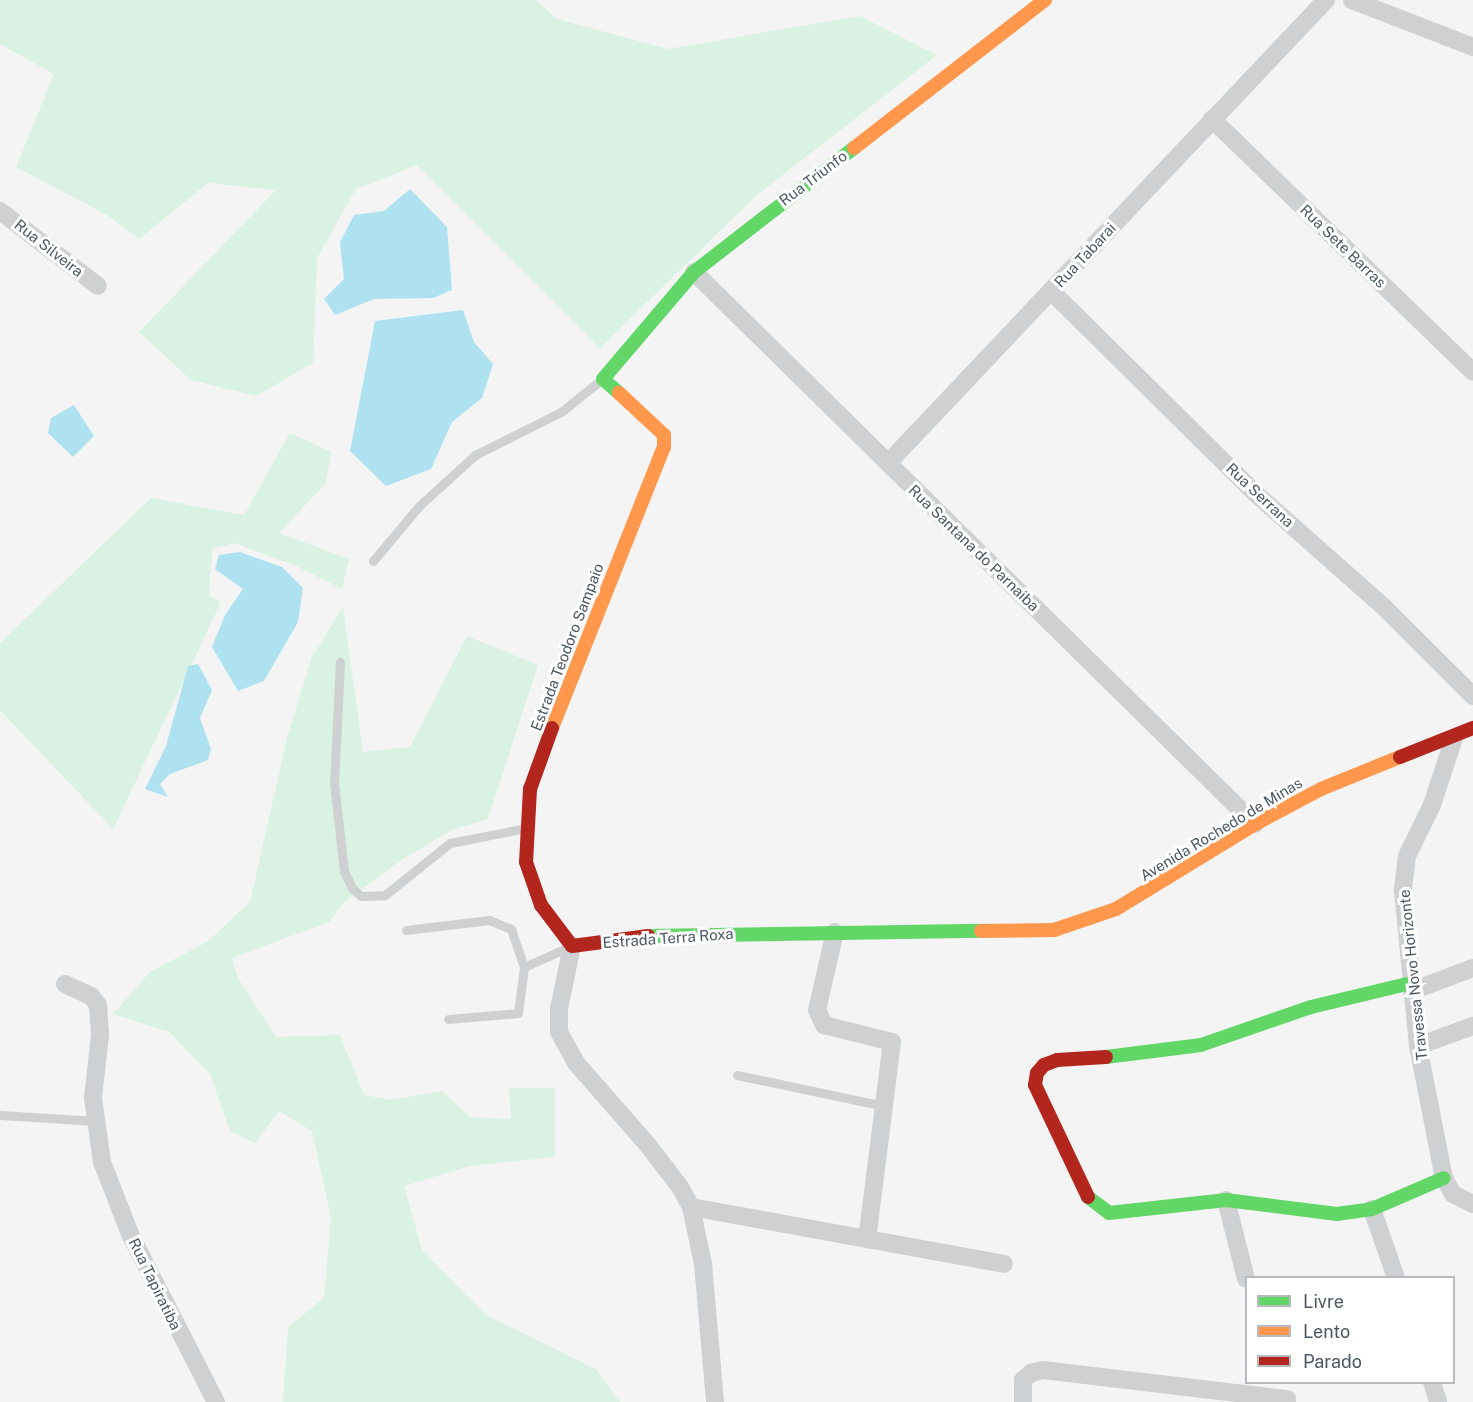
<!DOCTYPE html>
<html>
<head>
<meta charset="utf-8">
<style>
	body { margin:0 }
	#map { position:relative; width:1473px; height:1402px; overflow:hidden; background:#f4f4f4; font-family:"Public Sans",sans-serif }
	div>[style] { position:absolute }
	.green>* { inset:0; background:#d9f2e3 }
	.water>* { inset:0; background:#aee2f0 }
	.lane>* { height:9px; margin:-4.5px; padding:0 4.5px; transform-origin:4.5px; border-radius:4.5px; background:#ced0d2 }
	.street>* { height:18px; margin:-9px; padding:0 9px; transform-origin:9px; border-radius:9px; background:#ced0d2 }
	.fast>* { height:14px; margin:-7px; padding:0 7px; transform-origin:7px; border-radius:7px; background:#63d668 }
	.slow>* { height:14px; margin:-7px; padding:0 7px; transform-origin:7px; border-radius:7px; background:#ff974d }
	.jam>* { height:14px; margin:-7px; padding:0 7px; transform-origin:7px; border-radius:7px; background:#b3261e }
	span { translate:-50% -50%; white-space:nowrap; text-align:center; line-height:1.15; -webkit-text-stroke:6px #fff; paint-order:stroke }
	.street-label { font-size:15px; color:#4a5661 }
	.legend { position:absolute; left:1245px; top:1276px; width:210px; height:108px; box-sizing:border-box; background:#fff; border:2px solid #b7bbc0; margin:0; padding:8px 10px; list-style:none; font-size:18px; color:#4a5661 }
	.legend li { display:flex; align-items:center; gap:12px; height:30px }
	.legend b { width:30px; border:2px solid #b7bbc0 }
</style>
</head>
<body>
<div id="map">
	<div class="green">
		<div style="clip-path:polygon(0 0,536px 0,557px 19px,668px 49px,860px 16px,937px 55px,757px 195px,600px 348px,417px 165px,356px 189px,317px 258px,313px 363px,256px 396px,191px 380px,139px 332px,276px 190px,208px 183px,139px 239px,107px 215px,16px 167px,54px 74px,0 44px)"></div>
		<div style="clip-path:polygon(290px 433px,332px 452px,325px 484px,279px 533px,349px 559px,342px 589px,296px 566px,234px 543px,212px 549px,209px 595px,221px 602px,113px 829px,0 710px,0 643px,151px 498px,244px 515px)"></div>
		<div style="clip-path:polygon(343px 607px,363px 752px,410px 747px,467px 636px,538px 665px,488px 819px,454px 829px,403px 859px,343px 903px,329px 922px,232px 958px,238px 978px,276px 1037px,340px 1035px,364px 1095px,391px 1100px,442px 1091px,470px 1117px,511px 1119px,509px 1088px,555px 1088px,555px 1157px,470px 1166px,404px 1186px,422px 1250px,486px 1315px,596px 1369px,620px 1402px,283px 1402px,288px 1327px,324px 1298px,331px 1217px,312px 1131px,279px 1111px,255px 1143px,230px 1131px,210px 1074px,169px 1032px,113px 1014px,150px 972px,207px 942px,250px 902px,288px 734px,312px 657px)"></div>
	</div>
	<div class="water">
		<div style="clip-path:polygon(410px 189px,447px 227px,452px 290px,433px 298px,374px 299px,335px 315px,324px 299px,344px 279px,340px 242px,354px 215px,384px 211px)"></div>
		<div style="clip-path:polygon(463px 310px,474px 342px,493px 364px,482px 398px,452px 422px,431px 469px,386px 486px,350px 451px,375px 321px)"></div>
		<div style="clip-path:polygon(74px 405px,94px 436px,73px 457px,48px 433px,51px 418px)"></div>
		<div style="clip-path:polygon(240px 552px,282px 567px,303px 588px,298px 622px,264px 681px,238px 691px,212px 647px,225px 615px,243px 589px,215px 569px,219px 555px)"></div>
		<div style="clip-path:polygon(198px 664px,212px 690px,200px 718px,211px 749px,208px 760px,170px 774px,160px 784px,168px 797px,145px 789px,166px 746px,188px 666px)"></div>
	</div>
	<div class="lane">
		<div style="left:373px;top:561px;width:72px;rotate:-50.1deg"></div>
		<div style="left:419px;top:506px;width:76px;rotate:-42.3deg"></div>
		<div style="left:475px;top:455px;width:96px;rotate:-26.6deg"></div>
		<div style="left:561px;top:412px;width:51px;rotate:-38.7deg"></div>
		<div style="left:340px;top:662px;width:121px;rotate:92.8deg"></div>
		<div style="left:334px;top:783px;width:89px;rotate:83.5deg"></div>
		<div style="left:344px;top:871px;width:19px;rotate:65deg"></div>
		<div style="left:352px;top:888px;width:12px;rotate:42deg"></div>
		<div style="left:361px;top:896px;width:24px;rotate:-2deg"></div>
		<div style="left:385px;top:895px;width:83px;rotate:-38.7deg"></div>
		<div style="left:450px;top:843px;width:77px;rotate:-11.2deg"></div>
		<div style="left:406px;top:930px;width:84px;rotate:-6.9deg"></div>
		<div style="left:489px;top:920px;width:24px;rotate:22deg"></div>
		<div style="left:511px;top:929px;width:40px;rotate:71.1deg"></div>
		<div style="left:524px;top:967px;width:46px;rotate:97.4deg"></div>
		<div style="left:518px;top:1013px;width:70px;rotate:175.1deg"></div>
		<div style="left:524px;top:967px;width:49px;rotate:-24deg"></div>
		<div style="left:737px;top:1075px;width:150px;rotate:11.9deg"></div>
		<div style="left:0;top:1115px;width:97px;rotate:3.5deg"></div>
	</div>
	<div class="street">
		<div style="left:1352px;top:0;width:130px;rotate:21.2deg"></div>
		<div style="left:1212px;top:119px;width:363px;rotate:44.1deg"></div>
		<div style="left:0;top:211px;width:123px;rotate:37.4deg"></div>
		<div style="left:694px;top:272px;width:787px;rotate:44.54deg"></div>
		<div style="left:1051px;top:291px;width:287px;rotate:44.7deg"></div>
		<div style="left:1255px;top:493px;width:172px;rotate:41.5deg"></div>
		<div style="left:1384px;top:607px;width:126px;rotate:45deg"></div>
		<div style="left:888px;top:463px;width:637px;rotate:-46.59deg"></div>
		<div style="left:1454px;top:738px;width:71px;rotate:108.2deg"></div>
		<div style="left:1432px;top:805px;width:57px;rotate:116.1deg"></div>
		<div style="left:1407px;top:856px;width:34px;rotate:97deg"></div>
		<div style="left:1403px;top:890px;width:157px;rotate:84.5deg"></div>
		<div style="left:1418px;top:1046px;width:135px;rotate:78.9deg"></div>
		<div style="left:1444px;top:1178px;width:18px;rotate:61deg"></div>
		<div style="left:1453px;top:1194px;width:22px;rotate:27deg"></div>
		<div style="left:835px;top:932px;width:80px;rotate:103deg"></div>
		<div style="left:817px;top:1010px;width:17px;rotate:65deg"></div>
		<div style="left:824px;top:1025px;width:70px;rotate:14deg"></div>
		<div style="left:892px;top:1042px;width:199px;rotate:97.2deg"></div>
		<div style="left:572px;top:946px;width:64px;rotate:101.7deg"></div>
		<div style="left:559px;top:1009px;width:23px;rotate:90deg"></div>
		<div style="left:559px;top:1032px;width:35px;rotate:61deg"></div>
		<div style="left:576px;top:1063px;width:108px;rotate:48.8deg"></div>
		<div style="left:647px;top:1144px;width:54px;rotate:52.5deg"></div>
		<div style="left:680px;top:1187px;width:23px;rotate:61deg"></div>
		<div style="left:691px;top:1207px;width:58px;rotate:78.1deg"></div>
		<div style="left:703px;top:1264px;width:139px;rotate:85deg"></div>
		<div style="left:65px;top:984px;width:29px;rotate:25deg"></div>
		<div style="left:91px;top:996px;width:11px;rotate:52deg"></div>
		<div style="left:98px;top:1005px;width:30px;rotate:86deg"></div>
		<div style="left:100px;top:1035px;width:63px;rotate:96.3deg"></div>
		<div style="left:93px;top:1098px;width:65px;rotate:82deg"></div>
		<div style="left:102px;top:1162px;width:77px;rotate:68.7deg"></div>
		<div style="left:130px;top:1234px;width:189px;rotate:62.9deg"></div>
		<div style="left:1412px;top:991px;width:65px;rotate:-20.7deg"></div>
		<div style="left:1418px;top:1046px;width:59px;rotate:-20deg"></div>
		<div style="left:1226px;top:1200px;width:81px;rotate:75.8deg"></div>
		<div style="left:691px;top:1207px;width:318px;rotate:10.3deg"></div>
		<div style="left:1372px;top:1209px;width:73px;rotate:70.8deg"></div>
		<div style="left:1432px;top:1382px;width:21px;rotate:73deg"></div>
		<div style="left:1023px;top:1402px;width:22px;rotate:-90deg"></div>
		<div style="left:1023px;top:1380px;width:11px;rotate:-41deg"></div>
		<div style="left:1031px;top:1373px;width:12px;rotate:-14deg"></div>
		<div style="left:1043px;top:1370px;width:246px;rotate:6.8deg"></div>
	</div>
	<div class="fast">
		<div style="left:619px;top:393px;width:21px;rotate:-139deg"></div>
		<div style="left:603px;top:379px;width:140px;rotate:-49.6deg"></div>
		<div style="left:694px;top:272px;width:202px;rotate:-37.8deg"></div>
		<div style="left:648px;top:936px;width:333px;rotate:-0.9deg"></div>
		<div style="left:1106px;top:1057px;width:96px;rotate:-7.2deg"></div>
		<div style="left:1201px;top:1045px;width:116px;rotate:-19.1deg"></div>
		<div style="left:1311px;top:1007px;width:103px;rotate:-13.5deg"></div>
		<div style="left:1088px;top:1197px;width:26px;rotate:37deg"></div>
		<div style="left:1109px;top:1213px;width:118px;rotate:-6.3deg"></div>
		<div style="left:1226px;top:1200px;width:112px;rotate:7.2deg"></div>
		<div style="left:1337px;top:1214px;width:35px;rotate:-8deg"></div>
		<div style="left:1372px;top:1209px;width:78px;rotate:-23.3deg"></div>
	</div>
	<div class="slow">
		<div style="left:854px;top:148px;width:242px;rotate:-37.8deg"></div>
		<div style="left:552px;top:728px;width:302px;rotate:-68.3deg"></div>
		<div style="left:664px;top:447px;width:12px;rotate:-90deg"></div>
		<div style="left:664px;top:435px;width:62px;rotate:-137deg"></div>
		<div style="left:981px;top:931px;width:73px;rotate:-0.8deg"></div>
		<div style="left:1054px;top:930px;width:65px;rotate:-18.7deg"></div>
		<div style="left:1116px;top:909px;width:163px;rotate:-31.4deg"></div>
		<div style="left:1255px;top:824px;width:75px;rotate:-27.9deg"></div>
		<div style="left:1321px;top:789px;width:85px;rotate:-22.1deg"></div>
	</div>
	<div class="jam">
		<div style="left:552px;top:728px;width:65px;rotate:109.8deg"></div>
		<div style="left:530px;top:789px;width:73px;rotate:93.1deg"></div>
		<div style="left:526px;top:862px;width:46px;rotate:70.8deg"></div>
		<div style="left:541px;top:905px;width:51px;rotate:52.9deg"></div>
		<div style="left:572px;top:946px;width:77px;rotate:-7.5deg"></div>
		<div style="left:1400px;top:757px;width:79px;rotate:-21.7deg"></div>
		<div style="left:1088px;top:1197px;width:124px;rotate:-115.3deg"></div>
		<div style="left:1035px;top:1085px;width:12px;rotate:-81deg"></div>
		<div style="left:1037px;top:1073px;width:11px;rotate:-49deg"></div>
		<div style="left:1044px;top:1065px;width:14px;rotate:-21deg"></div>
		<div style="left:1057px;top:1060px;width:49px;rotate:-3.5deg"></div>
	</div>
	<div class="street-label">
		<span style="left:813px;top:178px;rotate:-37deg">Rua Triunfo</span>
		<span style="left:1343px;top:246px;rotate:44deg">Rua Sete Barras</span>
		<span style="left:49px;top:248px;rotate:38deg">Rua Silveira</span>
		<span style="left:1085px;top:255px;rotate:-47deg">Rua Tabarai</span>
		<span style="left:1260px;top:495px;rotate:43deg">Rua Serrana</span>
		<span style="left:974px;top:548px;rotate:44deg">Rua Santana do Parnaiba</span>
		<span style="left:567px;top:647px;rotate:-69deg">Estrada Teodoro Sampaio</span>
		<span style="left:1221px;top:829px;rotate:-31deg">Avenida Rochedo de Minas</span>
		<span style="left:668px;top:938px;rotate:-4deg">Estrada Terra Roxa</span>
		<span style="left:1413px;top:975px;rotate:-96deg">Travessa Novo Horizonte</span>
		<span style="left:155px;top:1284px;rotate:64deg">Rua Tapiratiba</span>
	</div>
	<ul class="legend">
	<li><b style="height:8px;background:#63d668"></b>Livre</li>
	<li><b style="height:8px;background:#ff974d"></b>Lento</li>
	<li><b style="height:8px;background:#b3261e"></b>Parado</li>
	</ul>
</div>
</body>
</html>
